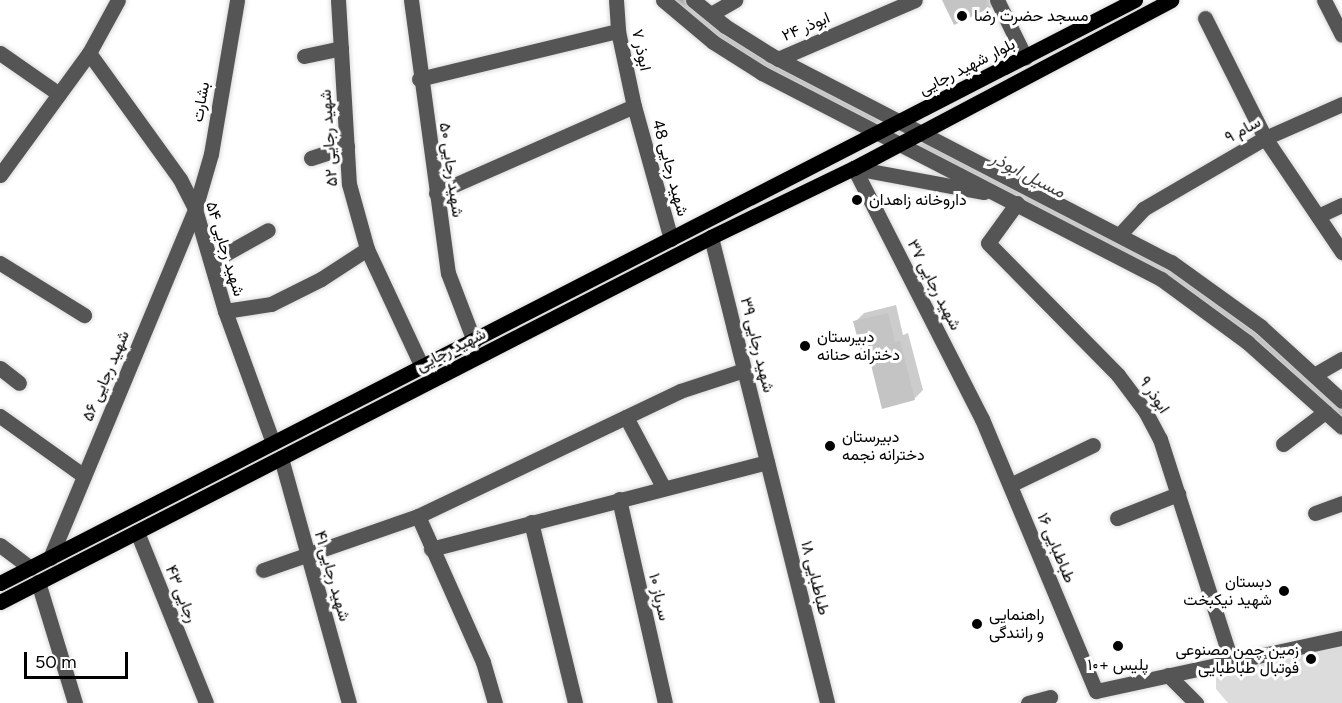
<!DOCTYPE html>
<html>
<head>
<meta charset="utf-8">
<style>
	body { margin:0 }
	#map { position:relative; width:1342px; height:703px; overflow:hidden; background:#fff; font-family:Figtree,Vazirmatn,sans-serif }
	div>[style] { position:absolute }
	.green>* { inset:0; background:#dcdcdc }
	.shadow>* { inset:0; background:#0003 }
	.canal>* { height:15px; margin:-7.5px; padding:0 7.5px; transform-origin:7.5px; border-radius:7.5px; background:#a3a3a3 }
	.building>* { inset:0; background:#c4c4c4 }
	.roads { filter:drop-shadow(0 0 2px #dbdbdb) drop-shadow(0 0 2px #dbdbdb) }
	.minor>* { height:15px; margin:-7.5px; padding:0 7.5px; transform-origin:7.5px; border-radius:7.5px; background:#555 }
	.major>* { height:15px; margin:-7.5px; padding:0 7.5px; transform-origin:7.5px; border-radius:7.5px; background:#000 }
	.dots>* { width:16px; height:16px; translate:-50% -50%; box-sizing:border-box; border:3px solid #fff; border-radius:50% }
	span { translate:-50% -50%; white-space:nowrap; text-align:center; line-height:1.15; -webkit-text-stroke:6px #fff; paint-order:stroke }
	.poi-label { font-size:16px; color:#000 }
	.left { translate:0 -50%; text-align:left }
	.right { translate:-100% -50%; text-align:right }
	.street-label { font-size:16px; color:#000 }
	.water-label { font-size:18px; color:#444; font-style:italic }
	.scale { position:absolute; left:24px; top:652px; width:104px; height:27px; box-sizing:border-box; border:3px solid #000; border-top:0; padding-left:8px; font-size:18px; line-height:21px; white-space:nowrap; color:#000; -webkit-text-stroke:4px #fff; paint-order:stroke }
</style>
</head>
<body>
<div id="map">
	<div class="green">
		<div style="clip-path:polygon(1342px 644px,1342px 703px,1228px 703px,1216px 689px,1216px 675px)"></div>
	</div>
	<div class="shadow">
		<div style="clip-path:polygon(896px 305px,903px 335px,908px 333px,923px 390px,914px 399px,872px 365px,875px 356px,855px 322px,864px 313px)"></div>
	</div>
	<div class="canal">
		<div style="left:678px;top:0;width:50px;rotate:40.1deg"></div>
		<div style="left:716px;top:32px;width:54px;rotate:32.2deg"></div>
		<div style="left:762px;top:61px;width:349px;rotate:27.1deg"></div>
		<div style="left:1073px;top:220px;width:136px;rotate:29.6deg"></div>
		<div style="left:1191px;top:287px;width:197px;rotate:39.8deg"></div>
	</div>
	<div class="building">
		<div style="clip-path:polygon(942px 0,989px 0,992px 7px,954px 25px)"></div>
		<div style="clip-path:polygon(888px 313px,895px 342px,900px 341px,915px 400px,882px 409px,871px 365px,875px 364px,874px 357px,863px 360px,853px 321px)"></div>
	</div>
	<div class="roads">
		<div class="minor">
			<div style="left:338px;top:0;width:184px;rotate:86.6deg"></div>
			<div style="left:349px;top:184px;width:67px;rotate:74.5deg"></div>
			<div style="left:367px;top:249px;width:130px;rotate:65deg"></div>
			<div style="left:411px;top:0;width:275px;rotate:82.3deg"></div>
			<div style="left:448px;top:273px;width:73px;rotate:69.1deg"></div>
			<div style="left:616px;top:0;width:31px;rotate:86deg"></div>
			<div style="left:618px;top:31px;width:77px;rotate:78deg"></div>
			<div style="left:634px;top:106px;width:138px;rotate:74.5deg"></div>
			<div style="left:663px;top:0;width:65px;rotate:40deg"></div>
			<div style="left:713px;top:42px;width:58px;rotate:32.3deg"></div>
			<div style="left:762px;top:73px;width:449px;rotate:27.3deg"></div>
			<div style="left:1161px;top:279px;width:107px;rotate:36.2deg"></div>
			<div style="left:1247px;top:342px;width:127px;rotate:41.8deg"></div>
			<div style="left:693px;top:0;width:41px;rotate:39.1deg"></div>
			<div style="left:725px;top:26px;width:54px;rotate:32.2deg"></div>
			<div style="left:771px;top:55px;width:450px;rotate:27.4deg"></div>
			<div style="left:1171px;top:262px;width:110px;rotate:35.7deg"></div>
			<div style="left:1260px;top:326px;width:111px;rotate:42.4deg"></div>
			<div style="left:997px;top:0;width:64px;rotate:63.8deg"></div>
			<div style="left:1324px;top:0;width:39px;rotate:63deg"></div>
			<div style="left:711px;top:14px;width:28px;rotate:-30deg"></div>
			<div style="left:1205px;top:18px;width:134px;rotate:63.4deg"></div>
			<div style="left:1265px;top:138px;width:138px;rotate:56deg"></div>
			<div style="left:0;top:53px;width:72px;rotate:34.8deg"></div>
			<div style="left:89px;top:53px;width:155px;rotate:54.2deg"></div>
			<div style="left:180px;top:179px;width:34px;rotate:63deg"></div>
			<div style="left:195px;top:209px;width:106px;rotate:73.6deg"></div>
			<div style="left:225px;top:311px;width:140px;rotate:70deg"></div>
			<div style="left:304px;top:56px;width:38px;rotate:-12deg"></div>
			<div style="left:778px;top:59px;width:149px;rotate:-23.3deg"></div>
			<div style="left:419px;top:79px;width:205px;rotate:-13.6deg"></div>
			<div style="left:311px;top:158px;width:38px;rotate:-18deg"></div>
			<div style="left:854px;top:168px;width:282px;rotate:63deg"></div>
			<div style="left:982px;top:419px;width:295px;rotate:67.3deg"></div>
			<div style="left:1096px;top:691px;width:252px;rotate:-12.2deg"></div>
			<div style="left:854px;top:168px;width:132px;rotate:10.5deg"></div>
			<div style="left:0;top:175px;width:151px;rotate:-53.9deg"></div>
			<div style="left:89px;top:53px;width:60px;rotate:-61.3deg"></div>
			<div style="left:436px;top:193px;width:216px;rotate:-23.7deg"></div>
			<div style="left:1017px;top:203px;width:49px;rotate:125.9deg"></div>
			<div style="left:988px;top:243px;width:185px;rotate:45.4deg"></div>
			<div style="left:1118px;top:375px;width:45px;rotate:53.1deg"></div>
			<div style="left:1145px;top:411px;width:32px;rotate:62deg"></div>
			<div style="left:1160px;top:439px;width:232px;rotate:72.2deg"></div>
			<div style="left:1318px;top:216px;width:26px;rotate:-25deg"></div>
			<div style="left:1121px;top:233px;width:33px;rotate:-47deg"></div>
			<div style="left:1143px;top:209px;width:141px;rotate:-30.2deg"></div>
			<div style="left:1265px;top:138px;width:84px;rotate:-23.8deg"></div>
			<div style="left:711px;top:237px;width:480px;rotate:76deg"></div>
			<div style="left:211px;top:262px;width:65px;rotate:-29.3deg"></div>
			<div style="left:0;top:263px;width:99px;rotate:31.8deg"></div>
			<div style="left:225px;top:311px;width:47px;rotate:-8.7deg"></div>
			<div style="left:271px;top:304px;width:56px;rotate:-26.6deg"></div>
			<div style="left:321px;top:279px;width:55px;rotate:-33.1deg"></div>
			<div style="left:0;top:368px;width:24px;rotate:38deg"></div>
			<div style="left:1314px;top:375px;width:32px;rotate:-30deg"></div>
			<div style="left:0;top:416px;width:103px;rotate:35.5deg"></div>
			<div style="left:626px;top:417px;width:79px;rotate:62.1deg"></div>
			<div style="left:1283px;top:444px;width:53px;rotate:-37.3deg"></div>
			<div style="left:281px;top:458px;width:254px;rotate:74.5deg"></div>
			<div style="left:1010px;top:485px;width:92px;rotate:-25.7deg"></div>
			<div style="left:619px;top:499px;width:209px;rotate:77.3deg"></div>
			<div style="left:1315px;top:513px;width:29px;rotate:-20deg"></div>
			<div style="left:418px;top:516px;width:160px;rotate:66deg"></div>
			<div style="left:483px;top:662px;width:43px;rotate:73.7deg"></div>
			<div style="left:1117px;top:518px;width:66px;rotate:-21.5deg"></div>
			<div style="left:531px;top:522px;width:186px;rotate:76.3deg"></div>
			<div style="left:137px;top:532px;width:184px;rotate:68deg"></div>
			<div style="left:0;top:545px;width:38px;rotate:37deg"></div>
			<div style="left:431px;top:549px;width:347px;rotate:-14.5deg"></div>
			<div style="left:50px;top:558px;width:378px;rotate:-67.4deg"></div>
			<div style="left:195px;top:209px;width:57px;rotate:-73.8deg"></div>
			<div style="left:211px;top:154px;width:156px;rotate:-80.4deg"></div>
			<div style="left:263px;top:570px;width:164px;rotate:-19.2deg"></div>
			<div style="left:418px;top:516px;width:290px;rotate:-25.5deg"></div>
			<div style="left:680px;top:391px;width:67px;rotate:-18.2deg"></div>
			<div style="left:38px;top:582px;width:127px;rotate:73deg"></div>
			<div style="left:1168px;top:675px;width:40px;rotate:45deg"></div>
			<div style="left:1028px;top:703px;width:23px;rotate:-15deg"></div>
		</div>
		<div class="major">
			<div style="left:0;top:583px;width:1276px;rotate:-27.19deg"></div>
			<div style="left:0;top:602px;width:799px;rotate:-27.17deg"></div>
			<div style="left:711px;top:237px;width:159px;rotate:-25.8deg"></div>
			<div style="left:854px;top:168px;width:359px;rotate:-27.9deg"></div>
		</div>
	</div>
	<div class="dots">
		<div style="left:962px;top:16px;background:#000"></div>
		<div style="left:857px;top:200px;background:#000"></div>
		<div style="left:805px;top:346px;background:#000"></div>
		<div style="left:830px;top:446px;background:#000"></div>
		<div style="left:1284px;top:591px;background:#000"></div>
		<div style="left:977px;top:624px;background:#000"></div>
		<div style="left:1118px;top:646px;background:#000"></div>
		<div style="left:1311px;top:659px;background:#000"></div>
	</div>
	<div class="poi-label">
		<span class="left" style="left:974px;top:16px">مسجد حضرت رضا</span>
		<span class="left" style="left:869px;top:200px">داروخانه زاهدان</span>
		<span class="left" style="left:817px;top:346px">دبیرستان<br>دخترانه حنانه</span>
		<span class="left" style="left:842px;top:446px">دبیرستان<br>دخترانه نجمه</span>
		<span class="right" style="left:1272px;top:591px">دبستان<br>شهید نیکبخت</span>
		<span class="left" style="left:989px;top:624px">راهنمایی<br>و رانندگی</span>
		<span class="right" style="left:1299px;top:659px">زمین چمن مصنوعی<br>فوتبال طباطبایی</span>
		<span style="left:1118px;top:665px">پلیس +۱۰</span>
	</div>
	<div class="street-label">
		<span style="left:806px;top:27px;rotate:-23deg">ابوذر ۲۴</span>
		<span style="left:641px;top:50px;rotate:78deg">ابوذر ۷</span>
		<span style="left:967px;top:67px;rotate:-27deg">بلوار شهید رجایی</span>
		<span style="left:201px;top:102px;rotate:-80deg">بشارت</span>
		<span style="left:1243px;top:130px;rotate:-29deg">سام ۹</span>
		<span style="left:329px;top:138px;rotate:-94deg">شهید رجایی ۵۲</span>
		<span style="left:670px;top:168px;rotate:75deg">شهید رجایی 48</span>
		<span style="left:451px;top:170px;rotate:82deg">شهید رجایی ۵۰</span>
		<span style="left:225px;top:249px;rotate:73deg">شهید رجایی ۵۴</span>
		<span style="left:934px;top:285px;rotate:63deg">شهید رجایی ۳۷</span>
		<span style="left:757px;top:345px;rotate:76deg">شهید رجایی ۳۹</span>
		<span style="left:451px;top:350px;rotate:-27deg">شهید رجایی</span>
		<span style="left:106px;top:376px;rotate:-67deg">شهید رجایی ۵۶</span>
		<span style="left:1154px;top:395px;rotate:56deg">ابوذر ۹</span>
		<span style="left:1056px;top:548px;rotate:67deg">طباطبایی ۱۶</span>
		<span style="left:332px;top:576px;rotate:74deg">شهید رجایی ۴۱</span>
		<span style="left:815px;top:578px;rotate:76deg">طباطبایی ۱۸</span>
		<span style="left:181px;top:594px;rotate:68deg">رجایی ۴۳</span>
		<span style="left:659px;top:597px;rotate:77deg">سرباز ۱۰</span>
	</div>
	<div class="water-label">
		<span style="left:1028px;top:175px;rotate:27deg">مسیل ابوذر</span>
	</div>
	<div class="scale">50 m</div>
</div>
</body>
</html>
